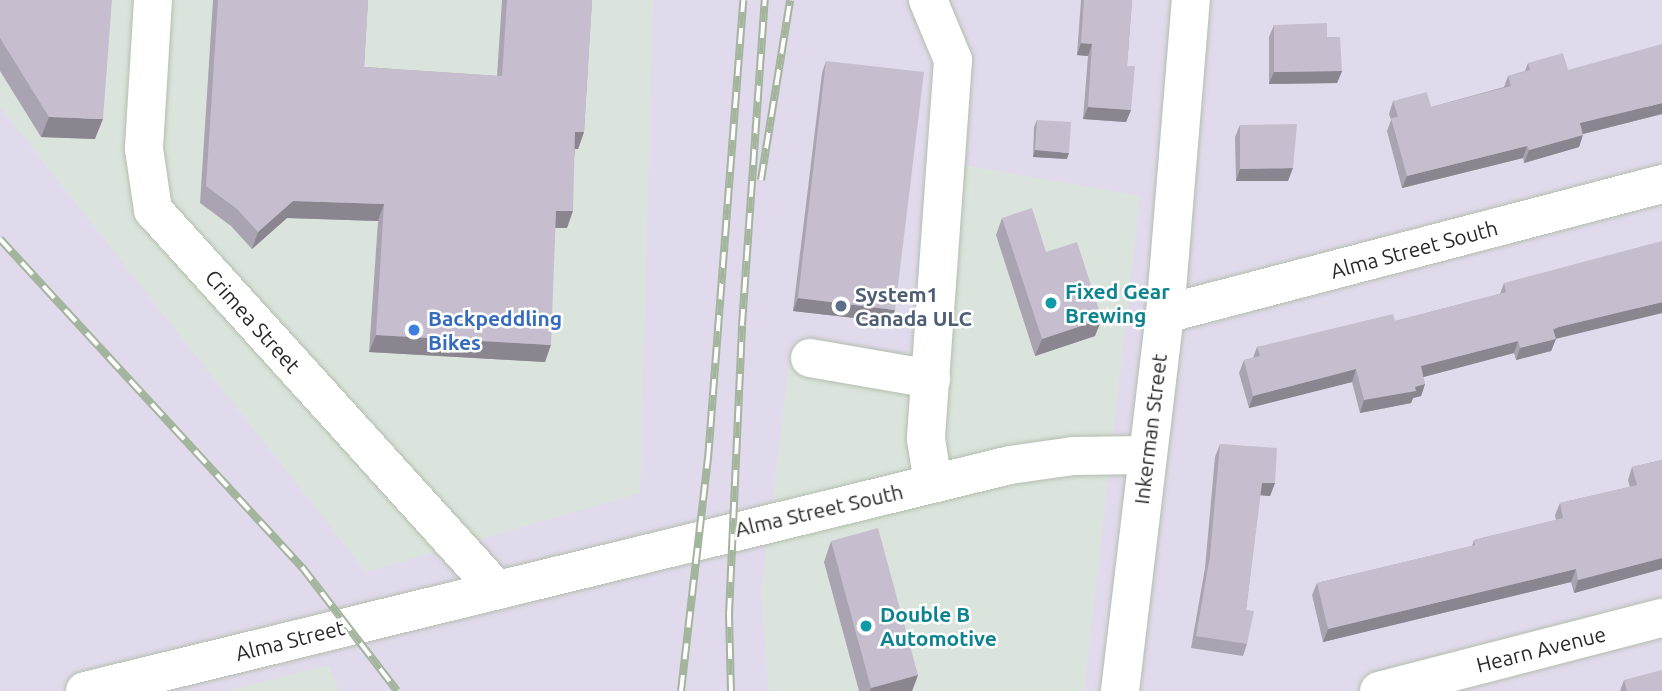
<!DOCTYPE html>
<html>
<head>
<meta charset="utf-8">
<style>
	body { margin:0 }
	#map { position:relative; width:1662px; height:691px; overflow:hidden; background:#e1daec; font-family:Ubuntu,sans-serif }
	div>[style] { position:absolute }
	.industrial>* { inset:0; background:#dbe4dc }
	.roads { filter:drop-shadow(0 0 2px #b3beae) drop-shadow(0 0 2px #b3beae) }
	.minor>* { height:38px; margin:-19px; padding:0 19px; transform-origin:19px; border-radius:19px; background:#fff }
	.rail>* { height:8px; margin-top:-4px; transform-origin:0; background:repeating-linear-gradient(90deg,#fff 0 16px,#a3b59c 0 32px); box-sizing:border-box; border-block:2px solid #a3b59c }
	.wall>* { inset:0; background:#aaa3b1 }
	.shaded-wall>* { inset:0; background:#8b8590 }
	.building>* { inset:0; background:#c6bece }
	.dots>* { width:19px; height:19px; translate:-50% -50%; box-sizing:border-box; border:4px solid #fff; border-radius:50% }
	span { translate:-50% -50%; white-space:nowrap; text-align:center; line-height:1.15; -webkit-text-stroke:5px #fff; paint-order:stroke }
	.street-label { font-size:21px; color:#292929 }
	.culture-label { font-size:21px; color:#0d838f; font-weight:700 }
	.left { translate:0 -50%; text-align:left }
	.service-label { font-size:21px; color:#4e5e75; font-weight:700 }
	.shop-label { font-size:21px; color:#366cbe; font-weight:700 }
</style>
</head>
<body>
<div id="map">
	<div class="industrial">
		<div style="clip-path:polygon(0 0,653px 0,640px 493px,366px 572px,0 107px)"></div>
		<div style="clip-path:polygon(946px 162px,1140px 196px,1084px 691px,769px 691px,761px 593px,790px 357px,905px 378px)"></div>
		<div style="clip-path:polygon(328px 665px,339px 691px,225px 691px)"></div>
	</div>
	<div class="roads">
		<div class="minor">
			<div style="left:153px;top:0;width:149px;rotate:93.5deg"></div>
			<div style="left:144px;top:149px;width:62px;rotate:81.6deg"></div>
			<div style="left:153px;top:210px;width:510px;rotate:47.86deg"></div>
			<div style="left:928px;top:0;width:65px;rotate:67.4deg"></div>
			<div style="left:953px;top:60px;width:380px;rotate:94.1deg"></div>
			<div style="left:926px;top:439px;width:45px;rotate:81deg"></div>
			<div style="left:1165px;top:314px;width:514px;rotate:-14.66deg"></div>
			<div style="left:810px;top:358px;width:123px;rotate:9.8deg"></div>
			<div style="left:85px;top:691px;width:952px;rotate:-13.73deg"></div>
			<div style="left:1010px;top:465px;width:64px;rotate:-8.1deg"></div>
			<div style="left:1073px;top:456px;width:73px;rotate:-0.8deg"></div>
			<div style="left:1120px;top:691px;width:380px;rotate:-83.2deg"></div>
			<div style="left:1165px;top:314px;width:315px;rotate:-85.3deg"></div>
			<div style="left:1379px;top:691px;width:292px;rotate:-14.5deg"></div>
		</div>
	</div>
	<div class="rail">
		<div style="left:761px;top:180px;width:182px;rotate:-80.8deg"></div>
		<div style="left:0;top:239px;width:446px;rotate:47.4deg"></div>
		<div style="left:302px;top:567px;width:156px;rotate:52.5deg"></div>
		<div style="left:681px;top:691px;width:234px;rotate:-83.4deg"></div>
		<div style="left:708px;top:459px;width:460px;rotate:-85.6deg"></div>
		<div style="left:731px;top:691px;width:77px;rotate:-91.5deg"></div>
		<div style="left:729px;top:614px;width:289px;rotate:-87.4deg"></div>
		<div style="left:742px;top:325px;width:326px;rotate:-86deg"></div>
	</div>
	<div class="wall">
		<div style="clip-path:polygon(0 0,95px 139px,41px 137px,0 71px)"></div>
		<div style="clip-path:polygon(213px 0,368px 0,364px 67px,497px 76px,502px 0,592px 0,584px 132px,578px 149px,575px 149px,567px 228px,555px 228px,545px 362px,369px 352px,378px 221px,287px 218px,252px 249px,231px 226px,200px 203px)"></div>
		<div style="clip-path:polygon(1081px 0,1132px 0,1127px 66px,1131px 110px,1126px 122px,1083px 119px,1088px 56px,1077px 55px)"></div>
		<div style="clip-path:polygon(1274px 25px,1327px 37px,1342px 71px,1337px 83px,1269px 84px,1269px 37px)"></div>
		<div style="clip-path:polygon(826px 61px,890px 322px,793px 311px,822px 73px)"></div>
		<div style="clip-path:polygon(1528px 63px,1568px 70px,1662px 114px,1583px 134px,1579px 147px,1524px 163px,1523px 158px,1402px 188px,1387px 131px,1391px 120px,1389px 114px,1393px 101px,1431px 107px,1504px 87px,1508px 76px,1525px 71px)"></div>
		<div style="clip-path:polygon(1037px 120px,1067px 159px,1033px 157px,1034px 127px)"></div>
		<div style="clip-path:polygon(1240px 125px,1288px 181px,1236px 181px,1235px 137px)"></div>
		<div style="clip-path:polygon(1002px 218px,1046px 252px,1095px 336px,1035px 356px,996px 235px)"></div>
		<div style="clip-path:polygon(1504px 283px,1662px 313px,1556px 339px,1551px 351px,1516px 360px,1514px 353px,1423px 377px,1425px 384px,1421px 396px,1413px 398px,1411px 403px,1360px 413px,1352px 382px,1249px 408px,1239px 373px,1244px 360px,1253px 358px,1257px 347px,1395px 321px,1500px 294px)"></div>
		<div style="clip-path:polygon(1220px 444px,1275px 483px,1270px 496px,1260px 495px,1246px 610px,1247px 644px,1243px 656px,1191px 648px,1205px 568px,1215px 457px)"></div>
		<div style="clip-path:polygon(1662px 460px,1662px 569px,1574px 593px,1571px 582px,1323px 642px,1312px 595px,1317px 583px,1472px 546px,1474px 540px,1556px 520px,1555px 515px,1560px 503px,1630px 487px,1628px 480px,1632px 467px)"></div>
		<div style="clip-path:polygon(831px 541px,918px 675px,912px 691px,859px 691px,824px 562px)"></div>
		<div style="clip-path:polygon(1624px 680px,1662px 691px,1620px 691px)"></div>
	</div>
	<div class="shaded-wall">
		<div style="clip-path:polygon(1081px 43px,1092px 44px,1088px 56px,1077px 55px)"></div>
		<div style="clip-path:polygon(1342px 71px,1337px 83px,1269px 84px,1274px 72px)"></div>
		<div style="clip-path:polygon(1662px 103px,1662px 114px,1575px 136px,1580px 123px)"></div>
		<div style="clip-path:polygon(1088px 107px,1131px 110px,1126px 122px,1083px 119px)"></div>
		<div style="clip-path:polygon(49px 117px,103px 119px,95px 139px,41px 137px)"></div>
		<div style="clip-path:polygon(575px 132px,584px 132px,578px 149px,569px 149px)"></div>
		<div style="clip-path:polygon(1583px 135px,1579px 147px,1524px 163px,1529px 150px)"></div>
		<div style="clip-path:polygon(1527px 146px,1523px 158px,1402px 188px,1407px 176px)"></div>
		<div style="clip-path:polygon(1035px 150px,1069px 153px,1067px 159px,1033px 157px)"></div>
		<div style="clip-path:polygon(1293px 168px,1288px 181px,1236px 181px,1240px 169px)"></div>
		<div style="clip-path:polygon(293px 201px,384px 204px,378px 221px,287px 218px,252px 249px,258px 232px)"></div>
		<div style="clip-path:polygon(556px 211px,573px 211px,567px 228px,550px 228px)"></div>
		<div style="clip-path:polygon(798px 298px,895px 310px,890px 322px,793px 311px)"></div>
		<div style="clip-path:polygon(1662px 302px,1662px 313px,1554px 339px,1556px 339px,1551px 351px,1516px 360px,1520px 348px,1559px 327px)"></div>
		<div style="clip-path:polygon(1102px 319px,1095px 336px,1035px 356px,1042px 339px)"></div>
		<div style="clip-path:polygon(376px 335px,551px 345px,545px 362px,369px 352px)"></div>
		<div style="clip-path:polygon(1518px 341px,1514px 353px,1416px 379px,1421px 366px)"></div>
		<div style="clip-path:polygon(1356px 369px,1352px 382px,1249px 408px,1253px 396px)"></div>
		<div style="clip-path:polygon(1425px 384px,1421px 396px,1413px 398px,1411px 403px,1360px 413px,1364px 400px)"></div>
		<div style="clip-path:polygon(1262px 483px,1275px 483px,1270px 496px,1257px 495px)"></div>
		<div style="clip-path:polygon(1662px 558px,1662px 569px,1574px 593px,1578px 580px)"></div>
		<div style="clip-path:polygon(1576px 569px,1571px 582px,1323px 642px,1328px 629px)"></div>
		<div style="clip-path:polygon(918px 675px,912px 691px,870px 691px,871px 688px)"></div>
	</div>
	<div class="building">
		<div style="clip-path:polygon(0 0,112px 0,103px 119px,49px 117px,0 38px)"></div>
		<div style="clip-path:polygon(218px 0,368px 0,364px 67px,502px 76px,507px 0,592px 0,584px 132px,575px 132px,573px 211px,556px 211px,551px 345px,376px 335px,384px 204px,293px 201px,258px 232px,237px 209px,206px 186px)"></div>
		<div style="clip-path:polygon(1084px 0,1132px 0,1127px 66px,1135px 66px,1131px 110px,1088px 107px,1092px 44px,1081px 43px)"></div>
		<div style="clip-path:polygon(1327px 23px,1327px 37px,1340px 37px,1342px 71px,1274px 72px,1274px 25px)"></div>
		<div style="clip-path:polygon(1662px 44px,1662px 103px,1580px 123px,1583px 135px,1529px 150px,1527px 146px,1407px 176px,1391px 118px,1398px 117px,1393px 101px,1427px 92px,1431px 107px,1511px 86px,1508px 76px,1530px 70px,1528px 63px,1563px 53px,1568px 70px)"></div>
		<div style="clip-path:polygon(826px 61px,924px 72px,895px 310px,798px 298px)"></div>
		<div style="clip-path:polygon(1037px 120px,1071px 122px,1069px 153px,1035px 150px)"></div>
		<div style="clip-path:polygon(1297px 124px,1293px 168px,1240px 169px,1240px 125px)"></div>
		<div style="clip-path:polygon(1032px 208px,1046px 252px,1077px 242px,1102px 319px,1042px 339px,1002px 218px)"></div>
		<div style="clip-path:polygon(1662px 241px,1662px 302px,1559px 327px,1553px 329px,1556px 339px,1520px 348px,1518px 341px,1421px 366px,1425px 384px,1415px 387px,1416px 391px,1364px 400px,1356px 369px,1253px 396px,1244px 360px,1260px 356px,1257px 347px,1393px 314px,1395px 321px,1506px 292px,1504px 283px)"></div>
		<div style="clip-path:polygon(1220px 444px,1277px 448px,1275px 483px,1262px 483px,1246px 610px,1254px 611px,1247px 644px,1196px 636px,1210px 556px)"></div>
		<div style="clip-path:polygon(1662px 460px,1662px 558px,1578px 580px,1576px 569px,1328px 629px,1317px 583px,1475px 545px,1474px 540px,1563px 518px,1560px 503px,1637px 485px,1632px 467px)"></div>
		<div style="clip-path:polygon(878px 528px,918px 675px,871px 688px,831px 541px)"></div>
		<div style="clip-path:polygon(1662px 670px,1662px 691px,1627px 691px,1624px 680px)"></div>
	</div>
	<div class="dots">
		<div style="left:1051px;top:303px;background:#0f9aa8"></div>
		<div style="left:841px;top:306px;background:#5c6f8a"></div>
		<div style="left:414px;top:330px;background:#3f7fe0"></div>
		<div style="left:866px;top:626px;background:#0f9aa8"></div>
	</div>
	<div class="street-label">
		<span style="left:1414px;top:249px;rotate:-15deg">Alma Street South</span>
		<span style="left:253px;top:321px;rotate:48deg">Crimea Street</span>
		<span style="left:1150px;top:429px;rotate:-83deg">Inkerman Street</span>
		<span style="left:819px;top:510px;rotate:-13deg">Alma Street South</span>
		<span style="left:290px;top:640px;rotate:-14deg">Alma Street</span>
		<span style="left:1541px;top:649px;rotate:-14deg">Hearn Avenue</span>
	</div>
	<div class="culture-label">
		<span class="left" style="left:1065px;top:303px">Fixed Gear<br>Brewing</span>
		<span class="left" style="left:880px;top:626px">Double B<br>Automotive</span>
	</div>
	<div class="service-label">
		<span class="left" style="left:855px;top:306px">System1<br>Canada ULC</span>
	</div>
	<div class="shop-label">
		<span class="left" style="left:428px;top:330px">Backpeddling<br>Bikes</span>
	</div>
</div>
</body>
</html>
